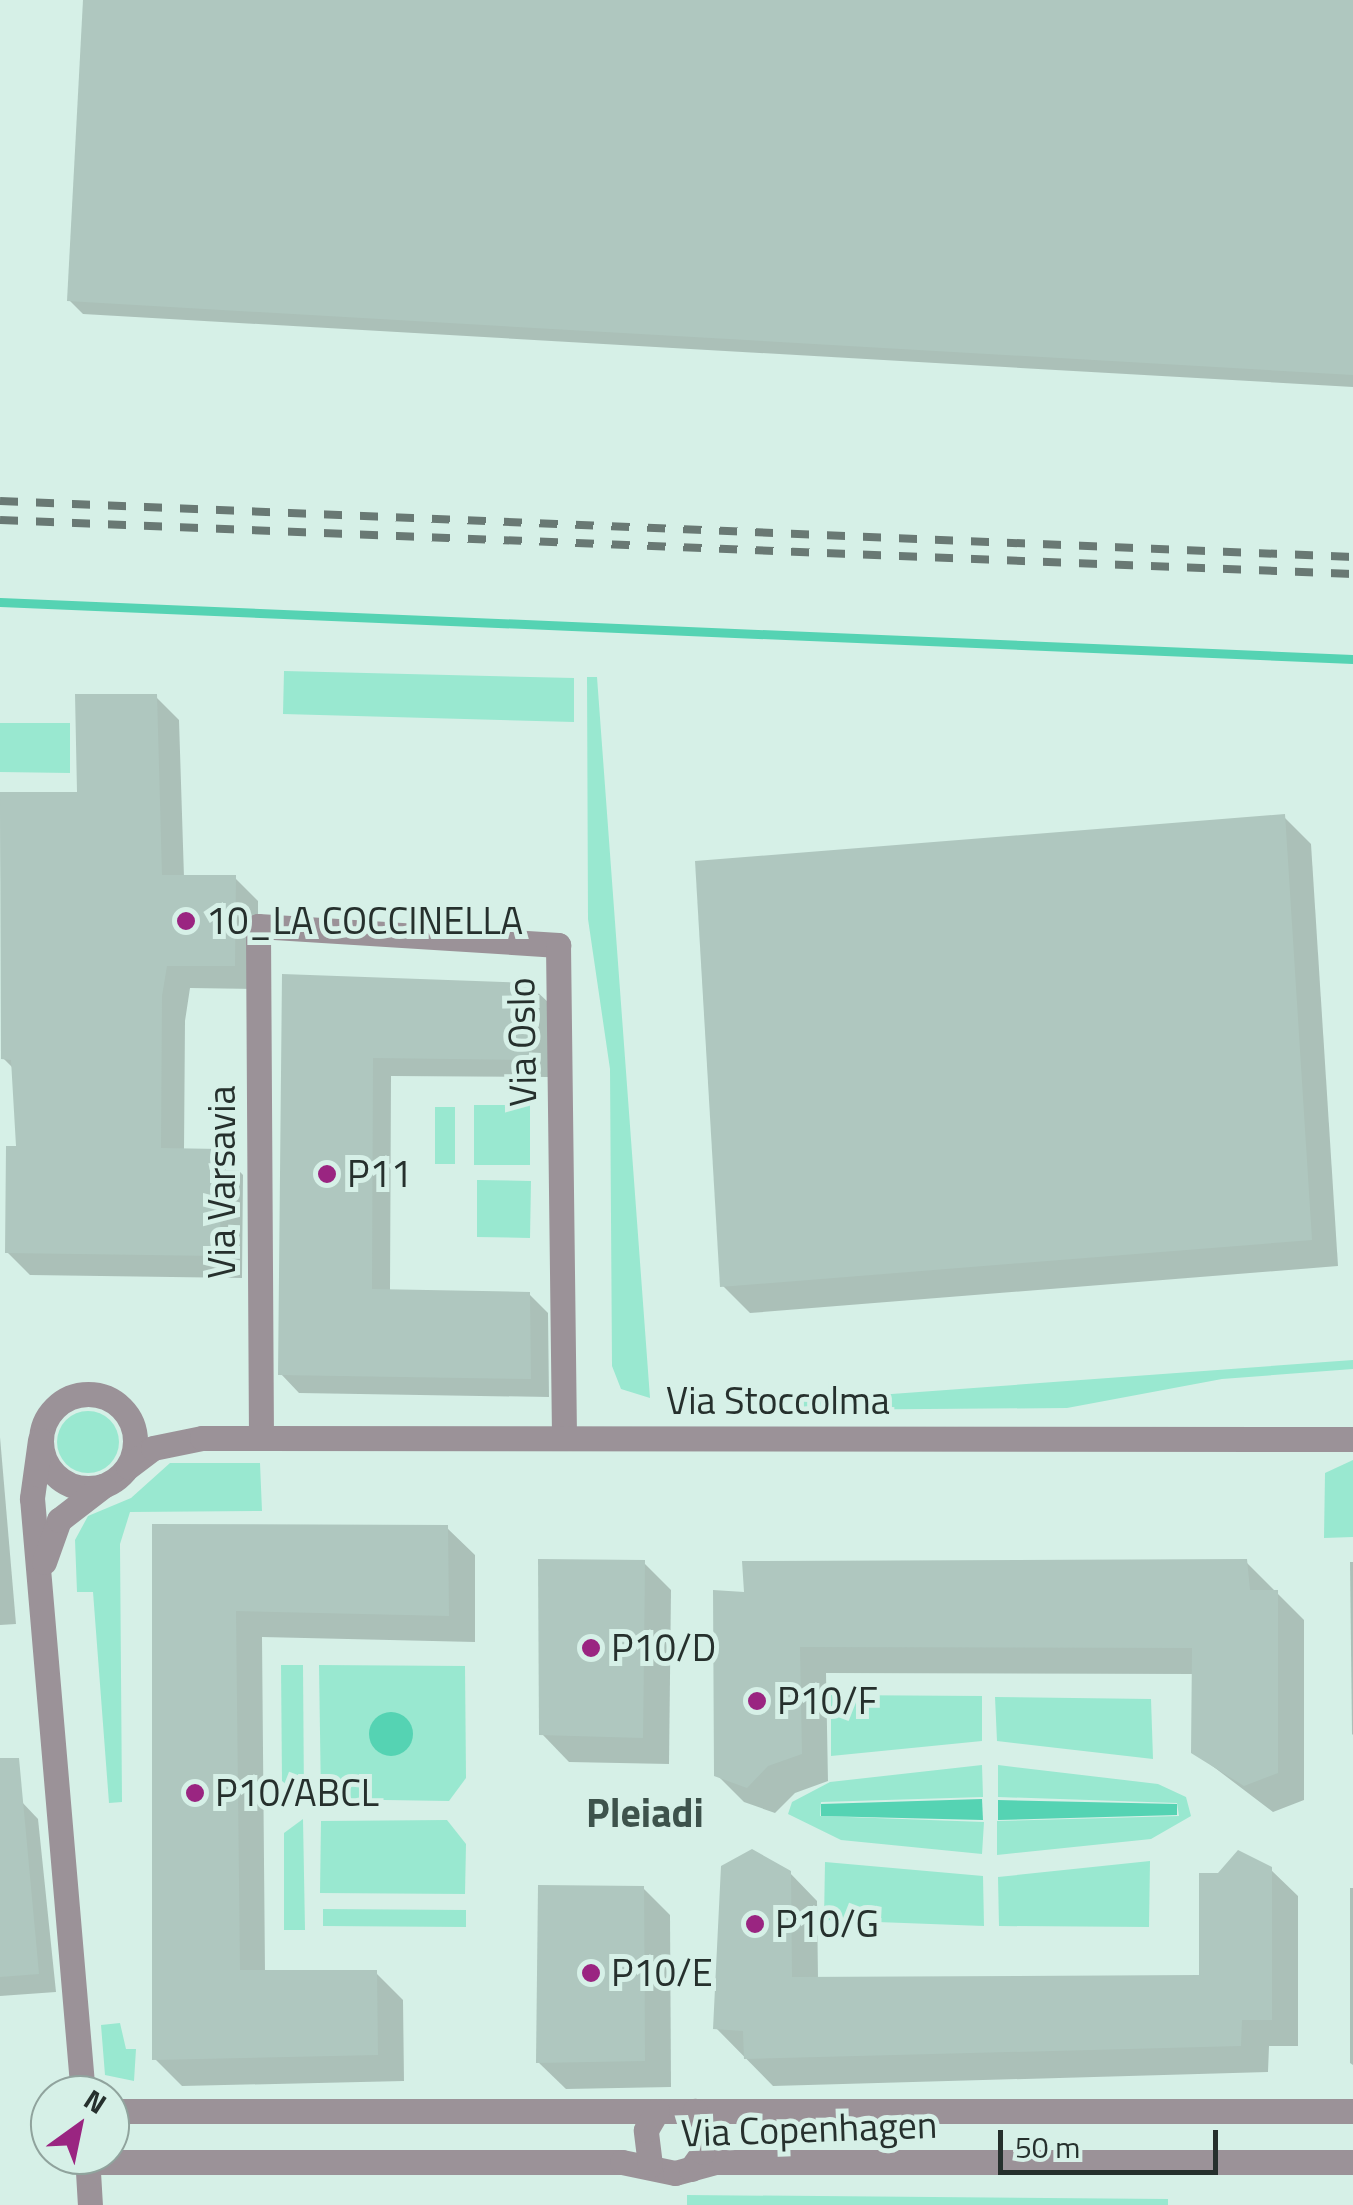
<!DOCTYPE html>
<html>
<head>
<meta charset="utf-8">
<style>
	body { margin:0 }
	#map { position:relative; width:1353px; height:2205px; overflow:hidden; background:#d6f0e7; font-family:"Titillium Web",sans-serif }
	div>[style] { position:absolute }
	.green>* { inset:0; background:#99e8d0 }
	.round { border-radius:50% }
	.water>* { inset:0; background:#55d3b3 }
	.shadow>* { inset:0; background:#0003 }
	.stream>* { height:9px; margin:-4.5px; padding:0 4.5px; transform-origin:4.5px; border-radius:4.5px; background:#55d3b3 }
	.building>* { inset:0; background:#afc7bf }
	.street>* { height:25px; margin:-12.5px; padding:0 12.5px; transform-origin:12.5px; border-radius:12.5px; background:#9b9298 }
	.street>.ring { margin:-12.5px; padding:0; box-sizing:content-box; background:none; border:25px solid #9b9298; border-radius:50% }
	.rail>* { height:8px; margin-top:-4px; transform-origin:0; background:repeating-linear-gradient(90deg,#697974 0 18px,transparent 0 36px) }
	.dots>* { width:28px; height:28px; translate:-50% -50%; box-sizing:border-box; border:5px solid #d6f0e7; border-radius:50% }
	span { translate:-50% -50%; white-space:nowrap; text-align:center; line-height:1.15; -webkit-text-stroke:10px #d6f0e7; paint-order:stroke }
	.poi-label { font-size:38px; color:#26302d }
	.left { translate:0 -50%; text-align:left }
	.street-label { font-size:38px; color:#26302d }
	.neighbourhood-label { font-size:40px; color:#3e534c; font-weight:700 }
	.north { position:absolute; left:30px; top:2075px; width:100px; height:100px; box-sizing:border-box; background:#d6f0e7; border:2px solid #90a39d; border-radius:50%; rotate:33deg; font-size:28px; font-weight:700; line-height:40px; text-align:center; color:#26302d }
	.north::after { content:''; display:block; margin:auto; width:35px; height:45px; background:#9a2581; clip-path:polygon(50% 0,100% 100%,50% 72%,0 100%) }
	.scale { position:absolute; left:998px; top:2130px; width:220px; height:45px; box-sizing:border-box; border:5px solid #26302d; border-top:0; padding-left:12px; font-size:30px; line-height:35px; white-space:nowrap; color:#26302d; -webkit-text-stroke:8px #d6f0e7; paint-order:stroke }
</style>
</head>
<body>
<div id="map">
	<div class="green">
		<div style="clip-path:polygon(284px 671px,574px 678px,574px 722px,283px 714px)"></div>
		<div style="clip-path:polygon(587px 677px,597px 677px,650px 1398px,621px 1389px,612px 1366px,610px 1069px,588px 919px)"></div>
		<div style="clip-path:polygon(0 723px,70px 723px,70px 773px,0 772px)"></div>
		<div style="clip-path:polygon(474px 1105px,530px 1105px,530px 1165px,474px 1165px)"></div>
		<div style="clip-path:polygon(435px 1107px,455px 1107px,455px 1164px,435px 1164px)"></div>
		<div style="clip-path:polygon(477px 1180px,531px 1181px,530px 1238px,477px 1237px)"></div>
		<div style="clip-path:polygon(1353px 1360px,1353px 1369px,1222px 1379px,1067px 1408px,805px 1410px,796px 1401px)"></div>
		<div class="round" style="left:57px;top:1411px;width:62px;height:62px"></div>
		<div style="clip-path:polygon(1353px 1460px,1353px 1537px,1324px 1538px,1325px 1473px)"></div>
		<div style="clip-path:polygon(170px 1463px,260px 1463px,262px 1511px,130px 1512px,120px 1544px,122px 1802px,109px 1803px,93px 1592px,77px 1592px,75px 1540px,88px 1516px,131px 1498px)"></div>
		<div style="clip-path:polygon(281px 1665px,303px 1665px,304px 1799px,282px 1781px)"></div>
		<div style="clip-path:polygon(319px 1665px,465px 1666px,466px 1778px,449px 1801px,321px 1799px)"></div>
		<div style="clip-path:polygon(831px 1695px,982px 1696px,982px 1741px,831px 1756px)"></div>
		<div style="clip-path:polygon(995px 1697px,1151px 1699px,1153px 1759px,997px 1741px)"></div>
		<div style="clip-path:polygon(982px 1765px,983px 1797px,821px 1802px,820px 1816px,984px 1822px,982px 1854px,841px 1840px,788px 1814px,792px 1802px,830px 1782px)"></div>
		<div style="clip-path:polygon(998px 1765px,1158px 1784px,1186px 1797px,1191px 1816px,1151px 1839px,997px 1855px,997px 1821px,1179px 1816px,1177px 1803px,998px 1797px)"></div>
		<div style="clip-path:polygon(303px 1819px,305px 1930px,284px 1930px,284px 1833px)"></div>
		<div style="clip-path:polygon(447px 1820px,466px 1844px,465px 1894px,320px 1893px,321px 1821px)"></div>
		<div style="clip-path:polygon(1150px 1861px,1149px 1927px,999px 1926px,998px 1877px)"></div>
		<div style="clip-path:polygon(825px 1862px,983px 1876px,984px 1926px,824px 1920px)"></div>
		<div style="clip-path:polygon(323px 1909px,466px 1910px,466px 1927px,323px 1926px)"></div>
		<div style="clip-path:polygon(120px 2023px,126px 2049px,136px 2049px,134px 2081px,105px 2075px,101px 2025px)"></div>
		<div style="clip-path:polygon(687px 2195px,1168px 2199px,1168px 2205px,687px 2205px)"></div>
	</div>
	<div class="water">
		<div class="round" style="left:369px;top:1712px;width:44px;height:44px"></div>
		<div style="clip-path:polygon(982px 1799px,983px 1820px,821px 1816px,821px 1804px)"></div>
		<div style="clip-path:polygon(998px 1800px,1177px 1804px,1177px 1815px,998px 1820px)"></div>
	</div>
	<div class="shadow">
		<div style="clip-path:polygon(85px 0,1353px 0,1353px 387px,83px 314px,69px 300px)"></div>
		<div style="clip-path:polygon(156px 697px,179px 720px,184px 877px,235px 878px,258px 901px,258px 989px,190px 988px,185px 1021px,184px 1151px,220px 1151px,243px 1175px,242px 1278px,30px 1275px,7px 1252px,19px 1148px,14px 1069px,3px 1058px,0 795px,79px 795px)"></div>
		<div style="clip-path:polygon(1284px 817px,1311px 844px,1338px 1266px,750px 1313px,723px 1286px)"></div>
		<div style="clip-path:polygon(285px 977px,531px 986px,550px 1004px,550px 1077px,391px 1076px,390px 1292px,529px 1294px,548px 1313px,549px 1397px,299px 1393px,281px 1374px)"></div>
		<div style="clip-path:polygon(0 1437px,16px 1624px,0 1625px)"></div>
		<div style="clip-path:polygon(155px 1526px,447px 1528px,475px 1555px,475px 1642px,262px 1637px,265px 1972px,376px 1973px,403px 2000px,404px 2081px,182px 2086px,155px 2059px)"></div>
		<div style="clip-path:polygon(1246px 1562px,1304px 1620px,1304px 1800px,1273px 1812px,1194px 1752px,1194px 1674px,826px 1673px,828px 1781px,795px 1793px,775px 1813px,744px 1802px,717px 1775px,746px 1594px)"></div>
		<div style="clip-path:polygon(1350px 1562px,1353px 1562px,1353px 1735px,1352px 1734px)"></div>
		<div style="clip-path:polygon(644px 1563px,671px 1590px,669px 1764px,569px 1762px,542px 1734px)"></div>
		<div style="clip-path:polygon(20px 1800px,38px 1819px,56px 1992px,0 1996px,0 1801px)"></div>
		<div style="clip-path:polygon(1270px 1869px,1298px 1896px,1298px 2046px,1269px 2046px,1268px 2072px,773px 2086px,716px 2028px,790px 1873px,817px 1901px,818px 1979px,1201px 1977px)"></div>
		<div style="clip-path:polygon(643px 1888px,670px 1915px,671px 2087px,566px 2089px,538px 2062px)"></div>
		<div style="clip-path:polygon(1350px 1888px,1353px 1888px,1353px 2065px,1350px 2063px)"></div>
	</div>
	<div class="stream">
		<div style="left:0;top:602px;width:1354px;rotate:2.41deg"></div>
	</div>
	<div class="building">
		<div style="clip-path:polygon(83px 0,1353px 0,1353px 375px,67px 301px)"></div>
		<div style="clip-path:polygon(75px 694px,157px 694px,162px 875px,236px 875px,235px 966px,167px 966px,162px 996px,161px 1148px,221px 1149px,220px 1256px,5px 1253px,6px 1146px,16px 1146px,11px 1060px,1px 1059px,0 792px,77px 792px)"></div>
		<div style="clip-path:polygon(1285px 814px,1312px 1240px,720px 1287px,695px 861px)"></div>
		<div style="clip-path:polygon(282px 974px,532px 983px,532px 1060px,373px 1058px,372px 1289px,530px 1292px,531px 1379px,278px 1375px)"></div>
		<div style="clip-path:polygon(152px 1524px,448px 1525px,449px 1616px,236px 1611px,240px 1970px,377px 1970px,378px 2055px,152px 2060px)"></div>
		<div style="clip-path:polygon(538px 1559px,645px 1560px,643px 1738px,539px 1735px)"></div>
		<div style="clip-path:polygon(1247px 1559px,1250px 1590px,1278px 1590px,1278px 1773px,1244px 1786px,1191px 1753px,1192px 1648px,800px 1647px,802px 1754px,768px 1766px,747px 1788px,714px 1776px,713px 1590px,744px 1592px,742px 1561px)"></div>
		<div style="clip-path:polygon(0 1758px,19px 1758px,39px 1974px,0 1977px)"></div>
		<div style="clip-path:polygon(752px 1849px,791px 1871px,792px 1977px,1199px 1975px,1199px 1873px,1218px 1873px,1238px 1850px,1272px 1867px,1272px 2020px,1242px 2020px,1241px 2046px,744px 2059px,743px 2031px,713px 2029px,721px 1866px)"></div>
		<div style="clip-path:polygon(538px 1885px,644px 1886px,645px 2061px,536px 2063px)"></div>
	</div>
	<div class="street">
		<div class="ring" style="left:41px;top:1394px;width:69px;height:69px"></div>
		<div style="left:261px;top:1438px;width:512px;rotate:-90.34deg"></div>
		<div style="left:258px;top:926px;width:301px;rotate:3.6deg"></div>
		<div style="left:558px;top:945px;width:493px;rotate:89.3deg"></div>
		<div style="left:40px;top:1440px;width:59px;rotate:97.9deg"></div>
		<div style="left:32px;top:1498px;width:599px;rotate:85.12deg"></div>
		<div style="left:128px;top:1467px;width:31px;rotate:-37deg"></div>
		<div style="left:153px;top:1448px;width:50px;rotate:-11.5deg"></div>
		<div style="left:202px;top:1438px;width:1151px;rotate:0.05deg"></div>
		<div style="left:44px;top:1562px;width:45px;rotate:-70.3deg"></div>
		<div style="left:59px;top:1520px;width:56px;rotate:-37.7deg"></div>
		<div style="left:110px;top:2111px;width:1243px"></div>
		<div style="left:87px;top:2155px;width:50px;rotate:86.6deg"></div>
		<div style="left:88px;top:2162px;width:534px"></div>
		<div style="left:622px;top:2162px;width:54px;rotate:11.7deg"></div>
		<div style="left:675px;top:2173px;width:41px;rotate:-15.4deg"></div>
		<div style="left:715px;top:2162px;width:638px"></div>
		<div style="left:650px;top:2165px;width:35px;rotate:-97deg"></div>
		<div style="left:646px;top:2130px;width:22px;rotate:-60deg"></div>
		<div style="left:691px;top:2169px;width:21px;rotate:-55deg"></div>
		<div style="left:703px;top:2152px;width:42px;rotate:-101deg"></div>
	</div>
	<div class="rail">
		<div style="left:0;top:501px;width:1354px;rotate:2.37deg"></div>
		<div style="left:0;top:520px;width:1354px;rotate:2.29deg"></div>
	</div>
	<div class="dots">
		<div style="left:186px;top:921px;background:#9a2581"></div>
		<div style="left:327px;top:1174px;background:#9a2581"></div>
		<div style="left:591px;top:1648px;background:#9a2581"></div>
		<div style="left:757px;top:1701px;background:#9a2581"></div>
		<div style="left:195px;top:1793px;background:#9a2581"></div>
		<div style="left:755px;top:1924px;background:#9a2581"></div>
		<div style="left:591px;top:1973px;background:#9a2581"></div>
	</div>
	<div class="poi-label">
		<span class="left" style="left:206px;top:921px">10_LA COCCINELLA</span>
		<span class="left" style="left:347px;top:1174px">P11</span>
		<span class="left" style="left:611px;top:1648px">P10/D</span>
		<span class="left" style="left:777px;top:1701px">P10/F</span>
		<span class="left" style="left:215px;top:1793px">P10/ABCL</span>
		<span class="left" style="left:775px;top:1924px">P10/G</span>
		<span class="left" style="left:611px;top:1973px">P10/E</span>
	</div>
	<div class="street-label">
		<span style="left:522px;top:1042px;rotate:-91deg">Via Oslo</span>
		<span style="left:222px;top:1182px;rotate:-90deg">Via Varsavia</span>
		<span style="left:778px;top:1401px">Via Stoccolma</span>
		<span style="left:809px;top:2129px;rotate:-2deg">Via Copenhagen</span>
	</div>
	<div class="neighbourhood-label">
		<span style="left:645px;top:1813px">Pleiadi</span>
	</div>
	<div class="north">N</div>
	<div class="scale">50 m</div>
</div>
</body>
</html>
